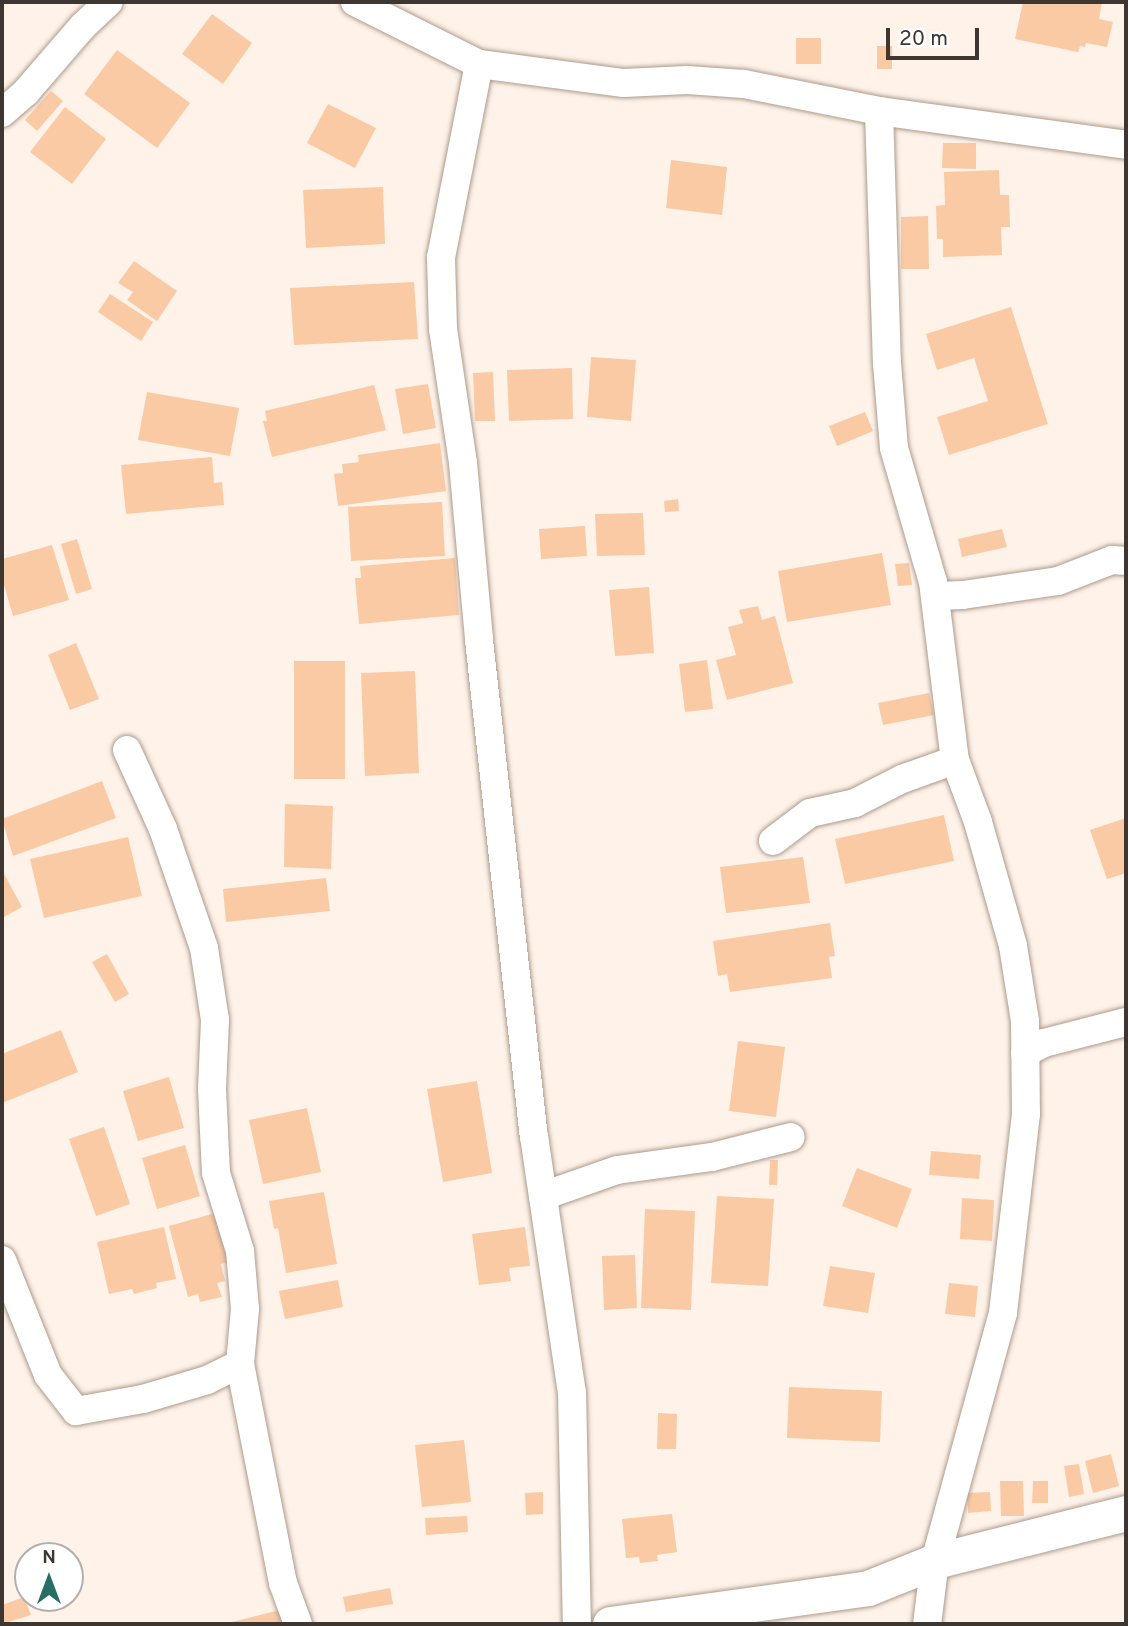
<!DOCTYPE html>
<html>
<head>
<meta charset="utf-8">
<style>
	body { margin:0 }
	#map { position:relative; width:1128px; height:1626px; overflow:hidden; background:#fef2e9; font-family:Overpass,sans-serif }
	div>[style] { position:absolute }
	.building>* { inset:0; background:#facaa4 }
	.roads { filter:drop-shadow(0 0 2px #ad9b8d) drop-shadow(0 0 2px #ad9b8d) }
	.minor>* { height:28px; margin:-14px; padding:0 14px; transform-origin:14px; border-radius:14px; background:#fff }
	.tertiary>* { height:35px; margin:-17.5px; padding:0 17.5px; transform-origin:17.5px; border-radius:17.5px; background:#fff }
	span { translate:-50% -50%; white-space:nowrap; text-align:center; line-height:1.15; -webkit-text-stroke:7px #fff; paint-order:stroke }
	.frame { position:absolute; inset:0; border:4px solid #3e3630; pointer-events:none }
	.north { position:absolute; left:14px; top:1542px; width:70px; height:70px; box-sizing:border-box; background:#fff; border:2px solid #b2afac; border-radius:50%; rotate:0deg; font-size:19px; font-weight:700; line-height:28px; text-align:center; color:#3e3630 }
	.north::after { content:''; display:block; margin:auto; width:24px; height:32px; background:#276e64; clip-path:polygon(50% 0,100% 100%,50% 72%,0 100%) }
	.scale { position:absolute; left:886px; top:28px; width:93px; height:32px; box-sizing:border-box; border:4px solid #3e3630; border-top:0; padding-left:9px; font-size:21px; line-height:24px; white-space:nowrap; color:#3e3630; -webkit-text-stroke:5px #fff; paint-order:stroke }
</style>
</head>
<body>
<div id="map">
	<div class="building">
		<div style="clip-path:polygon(1023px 2px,1102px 2px,1099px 19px,1113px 22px,1107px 47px,1086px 43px,1085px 47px,1080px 46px,1078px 52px,1015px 39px)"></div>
		<div style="clip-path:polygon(212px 14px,252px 43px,223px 84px,182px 54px)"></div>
		<div style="clip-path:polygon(796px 38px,821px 38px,821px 64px,796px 64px)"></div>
		<div style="clip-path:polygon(877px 46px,892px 46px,892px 69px,877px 69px)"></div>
		<div style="clip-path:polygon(117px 50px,190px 103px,157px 148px,84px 94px)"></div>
		<div style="clip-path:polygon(51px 91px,63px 101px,37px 131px,25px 120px)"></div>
		<div style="clip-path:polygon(328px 104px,376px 128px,355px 168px,307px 143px)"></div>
		<div style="clip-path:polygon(65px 107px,106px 139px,72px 184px,30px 152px)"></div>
		<div style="clip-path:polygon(943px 143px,976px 143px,976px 169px,942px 168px)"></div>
		<div style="clip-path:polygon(671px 160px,727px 167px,722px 215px,666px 208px)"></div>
		<div style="clip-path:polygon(999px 170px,1000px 195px,1009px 195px,1010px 227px,1001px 227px,1002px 255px,943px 257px,943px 239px,937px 239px,936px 206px,945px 205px,944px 172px)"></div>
		<div style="clip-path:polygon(383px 187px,385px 244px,306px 248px,303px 190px)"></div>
		<div style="clip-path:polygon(928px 216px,929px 269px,901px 269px,901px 217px)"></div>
		<div style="clip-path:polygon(134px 261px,177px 291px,157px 321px,127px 300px,133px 292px,118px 283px)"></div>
		<div style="clip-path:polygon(414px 282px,418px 339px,294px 345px,290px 288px)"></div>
		<div style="clip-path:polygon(110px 294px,153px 322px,141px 341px,98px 312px)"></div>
		<div style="clip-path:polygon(1011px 307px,1048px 424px,949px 455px,937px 417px,988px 401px,974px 358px,937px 370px,926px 334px)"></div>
		<div style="clip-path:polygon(591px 357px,636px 360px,631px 421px,587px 417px)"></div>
		<div style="clip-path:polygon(572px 368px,573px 419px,509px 421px,507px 370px)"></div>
		<div style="clip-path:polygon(493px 372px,495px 421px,475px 421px,473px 373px)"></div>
		<div style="clip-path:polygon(428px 384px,436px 428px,403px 434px,395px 389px)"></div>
		<div style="clip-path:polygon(374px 385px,386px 430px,272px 457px,263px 421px,267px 421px,265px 411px)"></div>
		<div style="clip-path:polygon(147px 392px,239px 408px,230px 456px,138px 440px)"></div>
		<div style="clip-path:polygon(865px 412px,873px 431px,837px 446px,829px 426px)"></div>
		<div style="clip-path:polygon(440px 443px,446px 491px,338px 506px,334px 474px,343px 473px,342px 464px,359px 462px,358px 455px)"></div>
		<div style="clip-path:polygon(212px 457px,214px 483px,222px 482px,224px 505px,126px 514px,121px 465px)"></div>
		<div style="clip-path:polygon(678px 499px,679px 511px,665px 512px,664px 501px)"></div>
		<div style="clip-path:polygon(442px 502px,445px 556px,351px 561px,348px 507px)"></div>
		<div style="clip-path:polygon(643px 513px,645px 555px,597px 556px,595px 514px)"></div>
		<div style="clip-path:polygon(585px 526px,587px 556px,541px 559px,539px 529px)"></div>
		<div style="clip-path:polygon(1002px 529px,1007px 547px,962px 557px,958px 539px)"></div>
		<div style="clip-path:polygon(77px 539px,92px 589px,76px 594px,61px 544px)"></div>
		<div style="clip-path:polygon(52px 545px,69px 600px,13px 616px,2px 578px,2px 559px)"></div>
		<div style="clip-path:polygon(882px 553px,891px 605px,787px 622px,778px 571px)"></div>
		<div style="clip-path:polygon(455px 558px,459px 615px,359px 624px,355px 578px,361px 578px,360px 566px)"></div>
		<div style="clip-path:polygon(909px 563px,912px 585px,898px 586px,895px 564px)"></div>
		<div style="clip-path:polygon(649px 587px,654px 653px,615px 656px,609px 590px)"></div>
		<div style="clip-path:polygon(758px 606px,762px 620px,775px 616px,793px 683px,727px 700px,716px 660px,736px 655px,728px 627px,743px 623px,739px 610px)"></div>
		<div style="clip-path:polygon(76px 643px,99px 699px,70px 710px,48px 655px)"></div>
		<div style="clip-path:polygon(707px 660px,713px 709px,685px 712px,679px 664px)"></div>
		<div style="clip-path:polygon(294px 661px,345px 661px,345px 779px,294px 779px)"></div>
		<div style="clip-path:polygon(415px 671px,419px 773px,365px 776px,361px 673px)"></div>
		<div style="clip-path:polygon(929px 693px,934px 715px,883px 725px,878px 703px)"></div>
		<div style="clip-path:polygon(102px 781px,116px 818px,13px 856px,2px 819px)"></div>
		<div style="clip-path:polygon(285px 804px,333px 806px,331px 869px,284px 867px)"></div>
		<div style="clip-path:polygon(944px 815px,954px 861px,845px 884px,835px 839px)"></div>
		<div style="clip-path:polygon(1126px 818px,1126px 873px,1107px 879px,1090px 830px)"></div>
		<div style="clip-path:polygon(128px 837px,142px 896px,44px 918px,30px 859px)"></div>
		<div style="clip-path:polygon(803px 857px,810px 903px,726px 913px,720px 867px)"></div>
		<div style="clip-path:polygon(2px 870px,22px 907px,2px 918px)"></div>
		<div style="clip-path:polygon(326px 878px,330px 911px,226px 922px,223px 889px)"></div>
		<div style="clip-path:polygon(830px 923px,835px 956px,829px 957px,832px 978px,730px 992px,727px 974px,718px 976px,713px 941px)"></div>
		<div style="clip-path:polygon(107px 954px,129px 994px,115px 1002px,92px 962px)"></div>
		<div style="clip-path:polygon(61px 1030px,78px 1072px,2px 1103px,2px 1054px)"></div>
		<div style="clip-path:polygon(738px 1041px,785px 1047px,776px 1117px,729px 1111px)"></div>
		<div style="clip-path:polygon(169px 1077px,184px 1128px,138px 1141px,123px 1091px)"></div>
		<div style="clip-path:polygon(477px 1081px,492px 1173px,443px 1182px,427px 1089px)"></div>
		<div style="clip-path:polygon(307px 1108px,321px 1172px,263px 1184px,249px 1120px)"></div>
		<div style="clip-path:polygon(104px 1127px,130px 1204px,96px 1216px,69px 1139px)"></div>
		<div style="clip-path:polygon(185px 1145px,200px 1196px,157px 1209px,142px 1158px)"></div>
		<div style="clip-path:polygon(931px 1151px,981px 1155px,979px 1179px,929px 1175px)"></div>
		<div style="clip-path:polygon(770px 1160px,778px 1160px,777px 1185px,769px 1185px)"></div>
		<div style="clip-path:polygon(857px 1168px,912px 1189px,897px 1228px,842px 1206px)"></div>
		<div style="clip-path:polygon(324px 1192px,337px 1264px,286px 1273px,278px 1228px,274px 1229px,269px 1201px)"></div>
		<div style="clip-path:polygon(717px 1196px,774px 1199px,768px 1286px,711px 1283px)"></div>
		<div style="clip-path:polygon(962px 1198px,994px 1200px,992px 1241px,960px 1239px)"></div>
		<div style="clip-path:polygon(645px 1209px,695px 1211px,691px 1310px,641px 1308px)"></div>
		<div style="clip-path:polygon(219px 1212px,232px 1261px,221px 1264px,225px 1281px,217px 1283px,222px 1297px,200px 1302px,198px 1294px,188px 1297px,169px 1226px)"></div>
		<div style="clip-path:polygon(164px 1227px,176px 1279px,156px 1283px,157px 1288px,134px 1294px,132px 1289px,109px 1294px,97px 1242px)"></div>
		<div style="clip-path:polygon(525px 1227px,530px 1266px,509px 1268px,511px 1281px,479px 1285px,472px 1234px)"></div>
		<div style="clip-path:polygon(635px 1255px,637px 1308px,604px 1310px,602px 1256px)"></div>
		<div style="clip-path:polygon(830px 1266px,875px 1273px,868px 1313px,823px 1306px)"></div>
		<div style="clip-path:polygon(338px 1280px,343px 1307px,285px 1319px,279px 1291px)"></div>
		<div style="clip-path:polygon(949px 1283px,978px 1286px,975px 1317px,945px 1314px)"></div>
		<div style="clip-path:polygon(789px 1387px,882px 1391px,880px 1442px,787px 1438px)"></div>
		<div style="clip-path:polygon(658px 1413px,677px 1414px,676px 1449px,657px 1449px)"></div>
		<div style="clip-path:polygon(464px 1440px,471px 1502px,422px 1507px,415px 1445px)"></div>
		<div style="clip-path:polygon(1111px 1454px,1119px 1486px,1093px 1493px,1085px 1461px)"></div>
		<div style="clip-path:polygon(1079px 1464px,1084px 1494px,1069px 1497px,1064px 1466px)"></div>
		<div style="clip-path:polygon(1000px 1481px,1023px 1481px,1024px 1516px,1001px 1516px)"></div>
		<div style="clip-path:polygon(1033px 1481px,1048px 1481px,1048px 1503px,1032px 1503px)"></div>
		<div style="clip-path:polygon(543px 1492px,543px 1514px,526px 1515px,525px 1493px)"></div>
		<div style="clip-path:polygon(990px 1492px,991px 1511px,968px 1513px,967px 1493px)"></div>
		<div style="clip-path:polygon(672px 1514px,677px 1552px,657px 1555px,658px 1561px,640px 1563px,639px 1557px,626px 1558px,622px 1519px)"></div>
		<div style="clip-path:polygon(467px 1516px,468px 1532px,426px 1535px,425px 1518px)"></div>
		<div style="clip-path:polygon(390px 1588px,393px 1604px,346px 1612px,343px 1597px)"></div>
		<div style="clip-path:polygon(24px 1597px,31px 1615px,2px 1624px,2px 1605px)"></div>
		<div style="clip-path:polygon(284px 1609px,288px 1624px,228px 1624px,228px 1623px)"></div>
	</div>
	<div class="roads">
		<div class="minor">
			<div style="left:355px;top:2px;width:139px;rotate:26.6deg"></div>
			<div style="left:479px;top:64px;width:146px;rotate:7.5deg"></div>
			<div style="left:624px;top:83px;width:63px;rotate:-2.7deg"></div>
			<div style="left:687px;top:80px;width:57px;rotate:4deg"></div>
			<div style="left:744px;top:84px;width:138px;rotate:11.3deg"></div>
			<div style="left:879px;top:111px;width:249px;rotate:7.8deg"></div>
			<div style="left:479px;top:64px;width:197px;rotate:101.1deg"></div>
			<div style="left:441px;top:257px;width:72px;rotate:88.4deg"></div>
			<div style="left:443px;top:329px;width:135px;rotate:81.5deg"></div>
			<div style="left:463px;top:463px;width:178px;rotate:84.8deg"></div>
			<div style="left:479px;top:640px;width:499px;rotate:83.7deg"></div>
			<div style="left:534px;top:1136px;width:259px;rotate:81.6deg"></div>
			<div style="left:572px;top:1392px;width:232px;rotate:88.8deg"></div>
			<div style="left:879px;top:111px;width:252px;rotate:88.2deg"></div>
			<div style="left:887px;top:363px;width:85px;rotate:85.3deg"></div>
			<div style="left:894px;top:448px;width:140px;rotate:73.8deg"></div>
			<div style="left:933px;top:582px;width:179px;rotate:83deg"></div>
			<div style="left:955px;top:760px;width:66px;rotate:69.6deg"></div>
			<div style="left:978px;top:822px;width:129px;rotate:74.2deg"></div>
			<div style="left:1013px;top:946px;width:76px;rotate:80.9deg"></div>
			<div style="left:1025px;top:1021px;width:93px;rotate:89.4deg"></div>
			<div style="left:1026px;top:1114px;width:200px;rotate:96.6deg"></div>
			<div style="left:1003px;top:1313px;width:257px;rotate:105.3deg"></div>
			<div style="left:935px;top:1561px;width:64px;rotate:97.2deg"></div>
			<div style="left:2px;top:113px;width:32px;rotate:-41deg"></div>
			<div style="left:26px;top:92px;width:87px;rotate:-49.2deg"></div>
			<div style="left:83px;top:26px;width:35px;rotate:-43deg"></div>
			<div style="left:935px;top:596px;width:28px;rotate:-2deg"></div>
			<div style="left:963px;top:595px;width:96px;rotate:-8.4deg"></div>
			<div style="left:1058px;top:581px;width:58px;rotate:-21.3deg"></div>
			<div style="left:1112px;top:560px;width:14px;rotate:4deg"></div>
			<div style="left:127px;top:750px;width:87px;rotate:65.5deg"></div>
			<div style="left:163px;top:829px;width:126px;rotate:71deg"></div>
			<div style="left:204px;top:948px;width:73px;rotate:81.3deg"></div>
			<div style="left:215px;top:1020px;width:69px;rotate:92.5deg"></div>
			<div style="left:212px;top:1089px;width:84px;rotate:87.3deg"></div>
			<div style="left:216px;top:1173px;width:82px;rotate:72.9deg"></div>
			<div style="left:240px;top:1251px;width:58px;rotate:85.1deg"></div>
			<div style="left:245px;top:1309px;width:55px;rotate:95.2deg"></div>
			<div style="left:240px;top:1364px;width:223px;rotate:78.9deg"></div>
			<div style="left:283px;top:1583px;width:44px;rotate:69.9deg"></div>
			<div style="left:773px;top:841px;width:46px;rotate:-37.1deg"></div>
			<div style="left:810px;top:813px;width:46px;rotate:-12.5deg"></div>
			<div style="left:855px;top:803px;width:53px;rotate:-27.1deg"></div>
			<div style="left:902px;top:779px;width:56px;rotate:-19.7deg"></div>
			<div style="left:1025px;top:1053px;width:21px;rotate:-28deg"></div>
			<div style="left:1044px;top:1043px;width:85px;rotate:-14.4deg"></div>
			<div style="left:543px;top:1196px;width:78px;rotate:-19.4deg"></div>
			<div style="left:617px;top:1170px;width:96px;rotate:-7.8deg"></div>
			<div style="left:712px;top:1157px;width:81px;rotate:-14.2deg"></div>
			<div style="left:2px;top:1260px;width:124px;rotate:68.2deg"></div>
			<div style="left:48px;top:1375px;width:46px;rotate:52.1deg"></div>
			<div style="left:76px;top:1411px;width:68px;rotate:-10.2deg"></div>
			<div style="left:143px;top:1399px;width:67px;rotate:-16.5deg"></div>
			<div style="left:207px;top:1380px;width:37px;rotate:-26deg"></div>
		</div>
		<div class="tertiary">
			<div style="left:610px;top:1624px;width:260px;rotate:-7.9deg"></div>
			<div style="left:868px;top:1588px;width:72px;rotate:-21.9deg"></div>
			<div style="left:935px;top:1561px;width:197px;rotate:-14.1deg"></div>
		</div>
	</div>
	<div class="frame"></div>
	<div class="north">N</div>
	<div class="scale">20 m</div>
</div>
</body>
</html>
